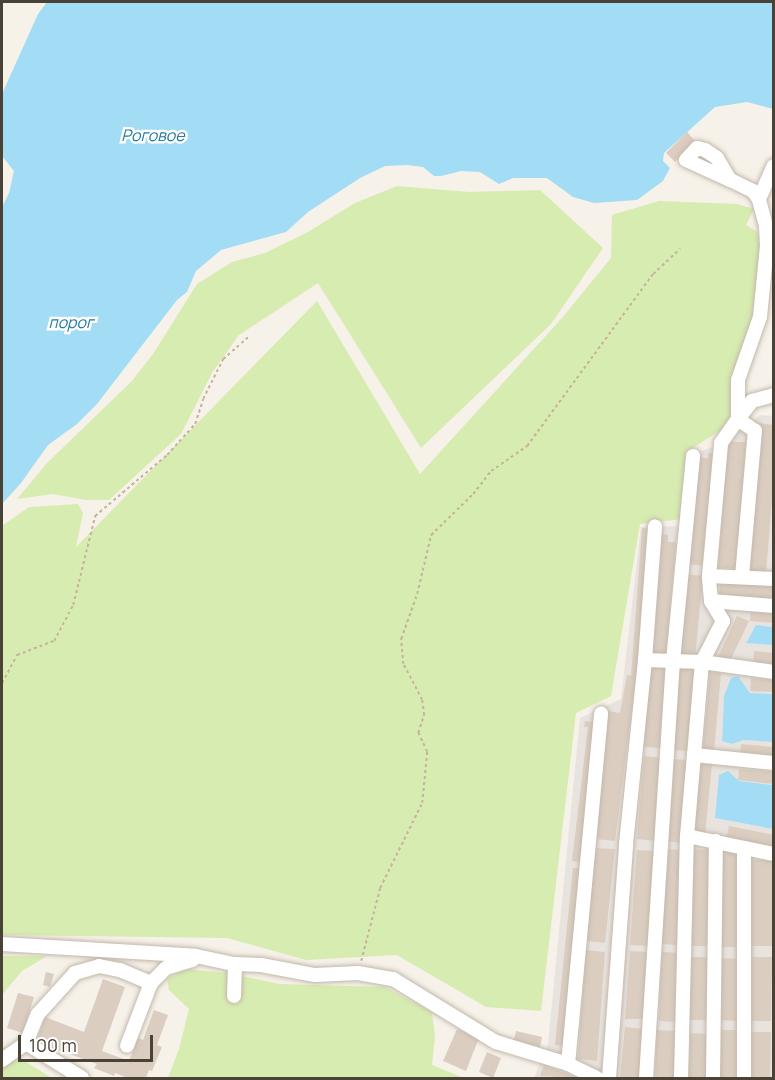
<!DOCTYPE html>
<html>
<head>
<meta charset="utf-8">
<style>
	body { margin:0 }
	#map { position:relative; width:775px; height:1080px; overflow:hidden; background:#f6f1e9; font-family:Manrope,sans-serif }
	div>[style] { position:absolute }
	.industrial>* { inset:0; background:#e8e3de }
	.green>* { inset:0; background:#d7ecb0 }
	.water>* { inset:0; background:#a3dcf5 }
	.building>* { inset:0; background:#dbcec1 }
	.path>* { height:1.5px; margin-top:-0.75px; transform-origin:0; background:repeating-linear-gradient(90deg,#c5b29b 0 3px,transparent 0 6px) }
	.roads { filter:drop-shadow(0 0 2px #c2b8ab) drop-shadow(0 0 2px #c2b8ab) }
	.minor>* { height:14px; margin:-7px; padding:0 7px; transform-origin:7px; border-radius:7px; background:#fff }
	span { translate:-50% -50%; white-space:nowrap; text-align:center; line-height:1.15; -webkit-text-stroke:5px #fff; paint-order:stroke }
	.water-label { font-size:16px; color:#257aa4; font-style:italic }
	.frame { position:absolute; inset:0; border:3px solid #4a4137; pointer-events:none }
	.scale { position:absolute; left:18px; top:1035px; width:135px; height:27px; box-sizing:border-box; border:3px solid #4a4137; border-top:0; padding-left:8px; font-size:18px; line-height:21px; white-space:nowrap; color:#4a4137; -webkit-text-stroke:4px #fff; paint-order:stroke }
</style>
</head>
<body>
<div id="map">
	<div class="industrial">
		<div style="clip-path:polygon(760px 415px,773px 416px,773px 627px,756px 626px,746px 642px,773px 645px,773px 694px,750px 693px,738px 676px,724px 696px,722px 740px,732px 744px,744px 740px,773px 742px,773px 785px,739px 781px,716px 818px,773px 829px,773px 1078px,534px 1078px,548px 1044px,580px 718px,621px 699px,641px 527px,685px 526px,693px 454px,728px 442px)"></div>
	</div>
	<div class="green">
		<div style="clip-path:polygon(397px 186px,469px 192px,540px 190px,603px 248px,551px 324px,421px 448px,318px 283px,239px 335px,212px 373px,181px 434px,109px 500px,86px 500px,53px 494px,17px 499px,48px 462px,132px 381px,153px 354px,197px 284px,232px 262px,265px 253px,308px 232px,355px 203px)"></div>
		<div style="clip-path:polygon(659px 201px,737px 204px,754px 209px,746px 225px,756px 231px,763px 243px,755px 318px,731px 424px,691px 449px,683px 519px,640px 524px,611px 696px,576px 713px,541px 1011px,486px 1007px,397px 955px,306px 960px,227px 938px,2px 935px,2px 526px,29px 507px,78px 504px,83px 513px,76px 547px,317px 301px,420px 474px,562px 318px,611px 258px,612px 215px)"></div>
		<div style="clip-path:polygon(2px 956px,47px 956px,22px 971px,2px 995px)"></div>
		<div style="clip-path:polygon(185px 969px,227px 973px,280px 984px,385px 987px,432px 1012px,435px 1036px,432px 1065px,464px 1078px,168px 1078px,179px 1049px,189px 1009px,169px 990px,167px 979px)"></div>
		<div style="clip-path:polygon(2px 1047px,52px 1078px,2px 1078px)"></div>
	</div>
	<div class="water">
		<div style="clip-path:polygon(47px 2px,773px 2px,773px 109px,747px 102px,715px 107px,664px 153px,663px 161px,670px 168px,663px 181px,637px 200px,594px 203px,573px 197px,547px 178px,513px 178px,499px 184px,480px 172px,461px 171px,441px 176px,434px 176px,423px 167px,407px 165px,385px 166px,360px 178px,308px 212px,286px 232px,221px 250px,196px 271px,187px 292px,177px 300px,97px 404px,77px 424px,48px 445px,21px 483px,2px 504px,2px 207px,9px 193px,14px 171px,2px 156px,2px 94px,38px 14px)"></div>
		<div style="clip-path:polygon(756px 625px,773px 627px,773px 645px,746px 643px)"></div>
		<div style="clip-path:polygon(738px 676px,750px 693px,773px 694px,773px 742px,744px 740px,732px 744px,722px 741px,724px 696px,731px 678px)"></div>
		<div style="clip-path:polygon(728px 771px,739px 781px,773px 785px,773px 829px,715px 818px,719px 775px)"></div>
	</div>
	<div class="building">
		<div style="clip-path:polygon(687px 132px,696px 142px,675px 162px,666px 153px)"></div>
		<div style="clip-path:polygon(759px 423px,774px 425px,774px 475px,766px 573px,748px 571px)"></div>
		<div style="clip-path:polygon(728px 442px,746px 442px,736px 569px,718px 567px)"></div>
		<div style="clip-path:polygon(708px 453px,718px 454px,706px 566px,688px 564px,699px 458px,708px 458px)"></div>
		<div style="clip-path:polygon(642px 528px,652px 529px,640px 676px,636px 676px,615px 841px,596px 839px,608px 711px,620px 713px,627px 675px,631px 676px)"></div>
		<div style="clip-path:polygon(659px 534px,668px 535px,668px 542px,676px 542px,666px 656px,649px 655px)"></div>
		<div style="clip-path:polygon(686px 574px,703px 576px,695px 658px,678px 657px)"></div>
		<div style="clip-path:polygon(721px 580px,774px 584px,774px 602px,719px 598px)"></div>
		<div style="clip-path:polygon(751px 611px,774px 613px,774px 623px,750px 621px)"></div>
		<div style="clip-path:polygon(737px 616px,749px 621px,729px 663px,718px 657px)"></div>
		<div style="clip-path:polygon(754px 651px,774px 653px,774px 665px,753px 664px)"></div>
		<div style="clip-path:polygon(650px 663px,668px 664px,661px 748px,644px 747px)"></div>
		<div style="clip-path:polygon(678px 665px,696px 667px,689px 751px,672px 750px)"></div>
		<div style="clip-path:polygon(710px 672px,721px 673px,714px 751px,703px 750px)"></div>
		<div style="clip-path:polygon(751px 678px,774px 680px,774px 692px,750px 691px)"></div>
		<div style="clip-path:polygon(585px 721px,593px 722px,593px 727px,598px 728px,581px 862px,572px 861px,588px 727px,584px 727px)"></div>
		<div style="clip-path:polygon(741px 744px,774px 747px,774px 759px,740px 755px)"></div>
		<div style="clip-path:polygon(644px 756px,663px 758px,656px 841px,637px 839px)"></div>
		<div style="clip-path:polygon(672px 759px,689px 760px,682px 843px,665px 841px)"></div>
		<div style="clip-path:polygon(701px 763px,712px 764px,705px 835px,694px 834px)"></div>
		<div style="clip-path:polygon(739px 769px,774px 772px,774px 784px,738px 780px)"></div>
		<div style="clip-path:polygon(729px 826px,774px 835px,774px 847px,726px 838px)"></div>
		<div style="clip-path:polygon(595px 848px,615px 849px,605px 943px,587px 941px)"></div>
		<div style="clip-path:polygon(664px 849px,682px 850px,679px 945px,661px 944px)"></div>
		<div style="clip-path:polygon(691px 849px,709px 850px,708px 946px,689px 946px)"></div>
		<div style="clip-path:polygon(637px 850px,655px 851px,649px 946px,630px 945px)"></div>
		<div style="clip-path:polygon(720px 851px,739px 851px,739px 947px,720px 947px)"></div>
		<div style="clip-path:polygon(750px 860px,773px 860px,773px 946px,750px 946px)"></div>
		<div style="clip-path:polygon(573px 868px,583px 868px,565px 1046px,555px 1045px)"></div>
		<div style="clip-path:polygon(586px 950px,605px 952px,597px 1061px,578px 1059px)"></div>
		<div style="clip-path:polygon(630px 951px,648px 952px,644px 1019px,625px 1019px)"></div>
		<div style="clip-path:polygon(662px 952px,680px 953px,677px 1022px,659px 1021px)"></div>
		<div style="clip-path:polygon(689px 957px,707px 957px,707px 1020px,689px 1020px)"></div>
		<div style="clip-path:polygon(751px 957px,772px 957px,771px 1021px,751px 1021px)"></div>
		<div style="clip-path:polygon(719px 958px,739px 959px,740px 1021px,719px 1020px)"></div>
		<div style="clip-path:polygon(46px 972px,54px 974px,50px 987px,43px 985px)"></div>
		<div style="clip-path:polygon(103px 979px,125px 987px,102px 1051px,129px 1061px,138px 1038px,143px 1040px,154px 1010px,168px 1015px,157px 1045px,162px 1047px,152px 1071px,149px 1070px,146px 1078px,128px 1078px,115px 1073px,114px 1076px,94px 1068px,97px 1064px,36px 1042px,45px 1017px,84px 1032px)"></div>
		<div style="clip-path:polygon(18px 993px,34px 997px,23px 1033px,7px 1028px)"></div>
		<div style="clip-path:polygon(625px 1027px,643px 1029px,640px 1078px,620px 1078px)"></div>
		<div style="clip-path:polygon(457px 1029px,479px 1038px,466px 1071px,443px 1061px)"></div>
		<div style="clip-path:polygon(657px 1030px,676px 1031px,674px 1078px,655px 1078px)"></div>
		<div style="clip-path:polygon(719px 1030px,739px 1030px,738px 1078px,718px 1078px)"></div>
		<div style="clip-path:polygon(516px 1031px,542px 1037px,540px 1047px,514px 1040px)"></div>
		<div style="clip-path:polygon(751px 1032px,771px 1032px,770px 1078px,750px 1078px)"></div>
		<div style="clip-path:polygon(690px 1033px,708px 1034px,707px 1078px,689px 1078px)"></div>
		<div style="clip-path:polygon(487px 1052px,501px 1058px,493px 1078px,479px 1072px)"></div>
		<div style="clip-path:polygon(544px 1065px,578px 1078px,540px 1076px)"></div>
	</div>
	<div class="path">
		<div style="left:2px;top:683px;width:32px;rotate:-62deg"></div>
		<div style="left:17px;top:655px;width:40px;rotate:-21deg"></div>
		<div style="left:54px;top:641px;width:41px;rotate:-62.2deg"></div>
		<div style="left:73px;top:605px;width:92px;rotate:-76.1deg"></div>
		<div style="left:95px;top:516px;width:94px;rotate:-40.3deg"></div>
		<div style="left:167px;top:455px;width:42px;rotate:-47.9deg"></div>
		<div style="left:195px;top:424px;width:26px;rotate:-72deg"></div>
		<div style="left:203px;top:399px;width:45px;rotate:-63.4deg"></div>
		<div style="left:223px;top:359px;width:33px;rotate:-41deg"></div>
		<div style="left:361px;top:961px;width:75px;rotate:-75.4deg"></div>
		<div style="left:380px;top:888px;width:95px;rotate:-63.7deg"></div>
		<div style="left:422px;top:803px;width:51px;rotate:-84.4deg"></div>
		<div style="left:427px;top:752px;width:21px;rotate:-115deg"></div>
		<div style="left:418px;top:733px;width:19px;rotate:-72deg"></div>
		<div style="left:424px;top:715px;width:15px;rotate:-98deg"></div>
		<div style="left:422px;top:700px;width:41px;rotate:-117.8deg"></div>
		<div style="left:403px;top:664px;width:25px;rotate:-95deg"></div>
		<div style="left:401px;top:639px;width:48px;rotate:-70.4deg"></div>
		<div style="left:417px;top:594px;width:61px;rotate:-76.7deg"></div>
		<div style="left:431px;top:535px;width:59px;rotate:-44.3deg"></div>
		<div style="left:473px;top:494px;width:29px;rotate:-52deg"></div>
		<div style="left:491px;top:471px;width:44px;rotate:-34.8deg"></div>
		<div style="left:527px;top:446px;width:213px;rotate:-53.8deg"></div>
		<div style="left:653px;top:274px;width:37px;rotate:-43deg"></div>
	</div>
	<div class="roads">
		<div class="minor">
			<div style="left:759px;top:199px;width:36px;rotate:-66deg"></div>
			<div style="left:709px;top:576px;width:65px;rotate:2.6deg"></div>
			<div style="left:742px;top:576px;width:146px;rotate:-84.9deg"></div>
			<div style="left:755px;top:431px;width:21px;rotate:-145deg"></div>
			<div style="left:738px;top:419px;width:23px;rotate:-52deg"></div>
			<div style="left:752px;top:401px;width:23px;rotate:-15deg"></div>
			<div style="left:711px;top:601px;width:63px;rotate:4.5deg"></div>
			<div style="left:645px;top:660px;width:57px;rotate:2deg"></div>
			<div style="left:702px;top:662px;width:73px;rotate:7.9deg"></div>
			<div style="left:694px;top:755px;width:80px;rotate:5.7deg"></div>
			<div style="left:687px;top:836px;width:89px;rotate:11.7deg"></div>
			<div style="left:2px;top:944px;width:194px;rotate:3.5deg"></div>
			<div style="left:196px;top:956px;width:40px;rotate:12deg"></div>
			<div style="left:235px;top:964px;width:26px;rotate:2deg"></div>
			<div style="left:261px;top:965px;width:55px;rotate:10.5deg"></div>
			<div style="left:315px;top:975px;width:43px;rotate:-2.7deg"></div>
			<div style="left:358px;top:973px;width:36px;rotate:10deg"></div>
			<div style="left:393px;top:979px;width:121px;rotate:31.5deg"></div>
			<div style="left:496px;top:1042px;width:75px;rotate:17deg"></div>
			<div style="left:568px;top:1064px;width:352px;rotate:-84.6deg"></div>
			<div style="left:151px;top:983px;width:21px;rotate:-45deg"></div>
			<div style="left:166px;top:968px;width:28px;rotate:-17deg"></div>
			<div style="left:234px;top:996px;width:32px;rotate:-88deg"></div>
			<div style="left:2px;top:1060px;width:29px;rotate:-35deg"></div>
			<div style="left:568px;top:1064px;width:32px;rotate:26deg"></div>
			<div style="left:82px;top:1078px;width:66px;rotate:-148deg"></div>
			<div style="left:26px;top:1043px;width:31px;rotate:-68deg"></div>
			<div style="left:38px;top:1014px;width:55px;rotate:-47.9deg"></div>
			<div style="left:75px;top:973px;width:25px;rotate:-16deg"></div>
			<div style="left:99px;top:966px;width:21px;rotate:11deg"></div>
			<div style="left:120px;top:970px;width:34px;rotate:23deg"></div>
			<div style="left:151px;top:983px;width:67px;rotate:110.9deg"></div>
			<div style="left:609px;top:1078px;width:235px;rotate:-85.8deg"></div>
			<div style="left:626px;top:844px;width:185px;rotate:-84.1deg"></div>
			<div style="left:645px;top:660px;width:134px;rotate:-85.7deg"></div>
			<div style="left:646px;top:1078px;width:418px;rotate:-86.3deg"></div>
			<div style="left:673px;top:661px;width:206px;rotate:-84.4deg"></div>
			<div style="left:681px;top:1078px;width:242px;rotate:-88.6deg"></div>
			<div style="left:687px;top:836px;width:81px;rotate:-85.1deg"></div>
			<div style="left:694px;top:755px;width:93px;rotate:-85.1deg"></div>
			<div style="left:702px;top:662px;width:46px;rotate:-62.9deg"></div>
			<div style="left:723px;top:621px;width:23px;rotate:-121deg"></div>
			<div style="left:711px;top:601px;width:25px;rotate:-95deg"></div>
			<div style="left:709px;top:576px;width:134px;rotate:-84.8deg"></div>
			<div style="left:721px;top:443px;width:29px;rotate:-55deg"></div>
			<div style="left:738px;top:419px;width:39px;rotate:-90deg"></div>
			<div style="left:738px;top:380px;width:67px;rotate:-70.8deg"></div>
			<div style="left:760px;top:317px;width:71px;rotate:-84.4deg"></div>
			<div style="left:767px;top:246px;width:20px;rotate:-93deg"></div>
			<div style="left:766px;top:226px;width:28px;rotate:-105deg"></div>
			<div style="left:759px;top:199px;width:10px;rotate:-127deg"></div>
			<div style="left:753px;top:191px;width:25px;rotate:-154deg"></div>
			<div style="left:730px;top:180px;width:26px;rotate:-121deg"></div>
			<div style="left:717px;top:158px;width:14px;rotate:-146deg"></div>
			<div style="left:705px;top:150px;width:8px;rotate:-166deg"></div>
			<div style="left:697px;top:148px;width:16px;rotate:133deg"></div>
			<div style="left:686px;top:160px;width:48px;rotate:24.4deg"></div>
			<div style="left:713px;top:1078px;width:237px;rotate:-89.3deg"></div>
			<div style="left:744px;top:1078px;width:230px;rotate:-90deg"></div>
		</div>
	</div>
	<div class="water-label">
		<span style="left:153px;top:135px">Роговое</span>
		<span style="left:71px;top:322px">порог</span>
	</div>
	<div class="frame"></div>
	<div class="scale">100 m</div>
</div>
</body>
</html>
